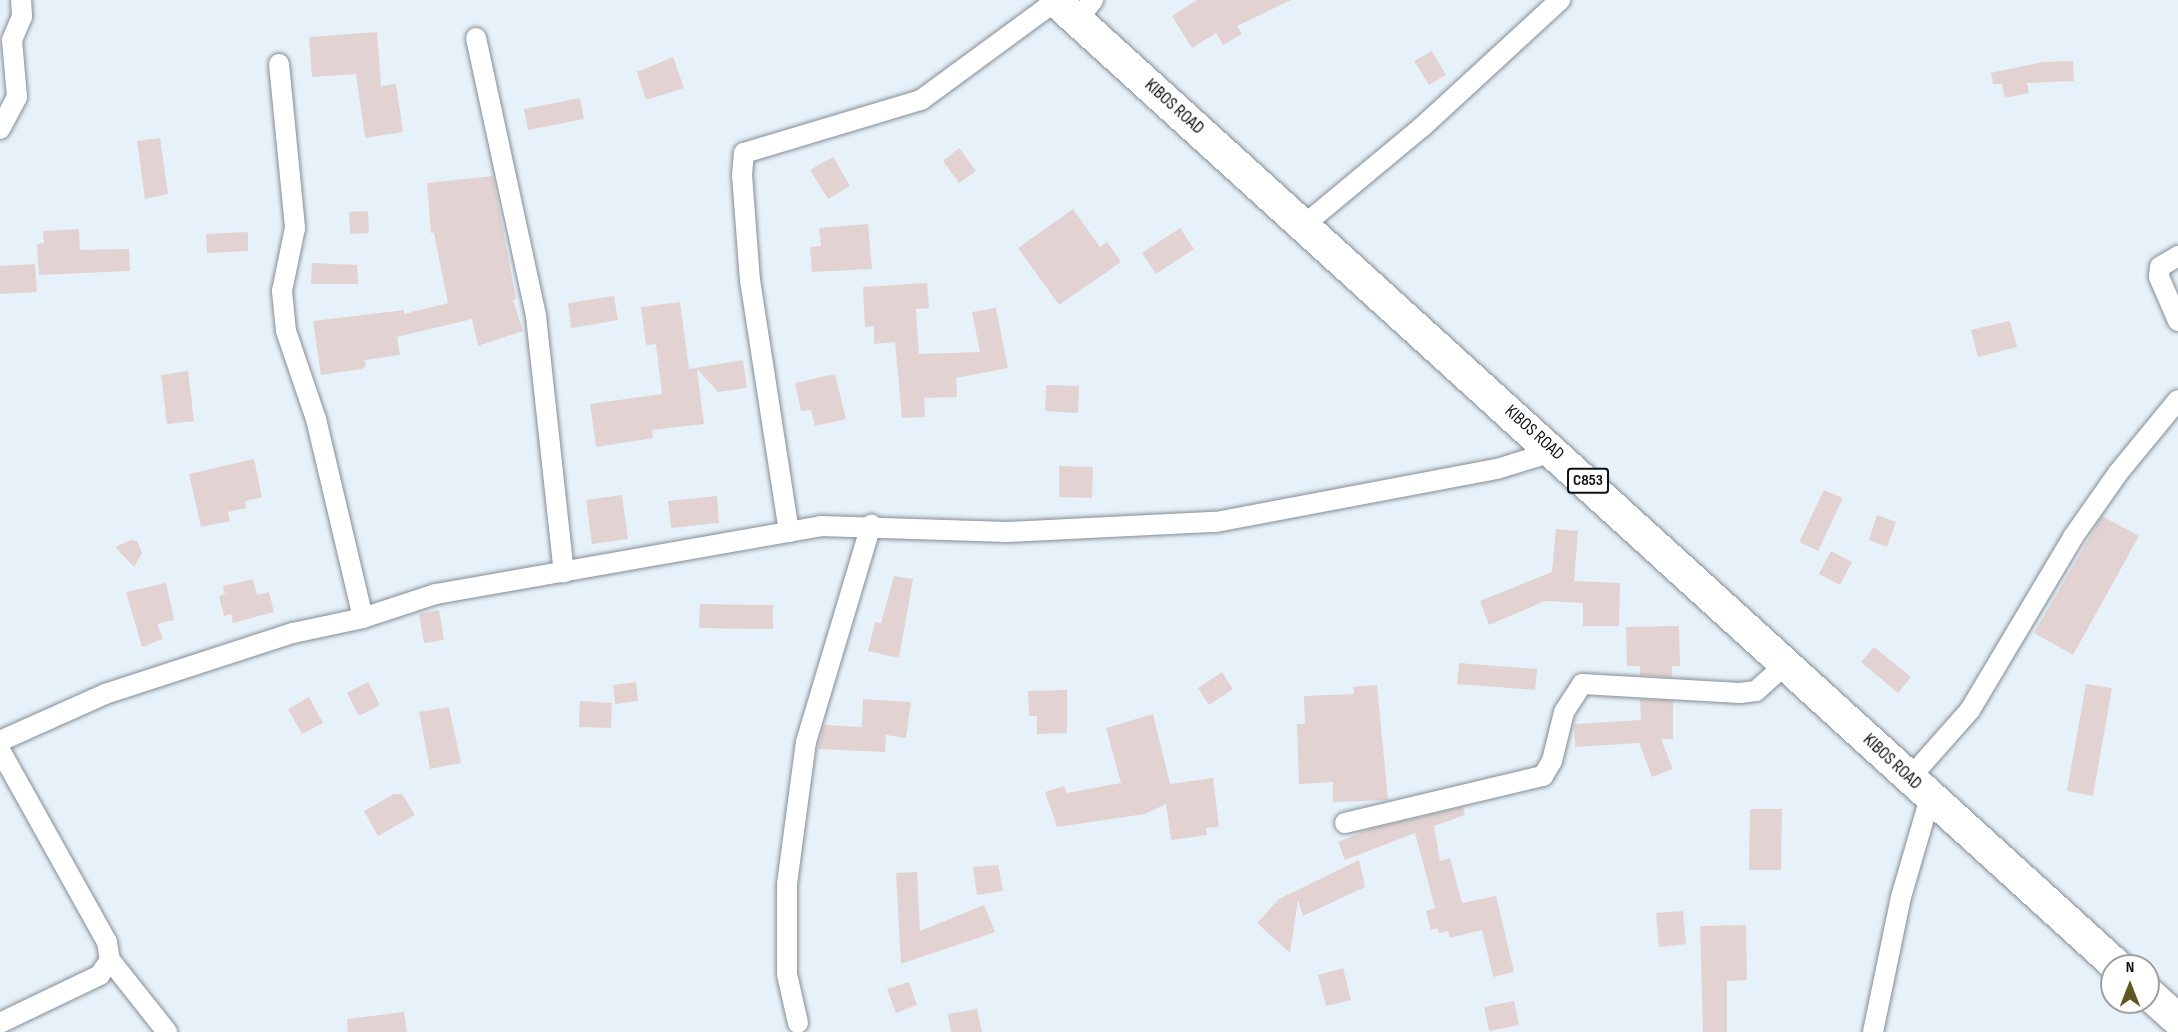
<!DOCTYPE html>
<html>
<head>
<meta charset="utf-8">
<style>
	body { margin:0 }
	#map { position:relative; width:2178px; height:1032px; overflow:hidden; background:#e7f1f9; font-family:"Sofia Sans Condensed",sans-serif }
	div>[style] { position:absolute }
	.building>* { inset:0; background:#e2d3d2 }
	.roads { filter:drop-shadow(0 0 2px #848d95) drop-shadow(0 0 2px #848d95) }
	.minor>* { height:20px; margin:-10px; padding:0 10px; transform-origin:10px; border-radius:10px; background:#fff }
	.primary>* { height:32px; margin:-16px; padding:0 16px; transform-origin:16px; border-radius:16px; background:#fff }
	span { translate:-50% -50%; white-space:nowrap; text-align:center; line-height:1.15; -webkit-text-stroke:4.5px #fff; paint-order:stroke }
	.shield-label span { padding:2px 4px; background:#fff; border:2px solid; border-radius:4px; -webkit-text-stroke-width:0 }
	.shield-label { font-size:16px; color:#0d1113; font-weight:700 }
	.street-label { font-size:18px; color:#0d1113 }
	.north { position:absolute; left:2100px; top:954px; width:60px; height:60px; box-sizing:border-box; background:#fff; border:2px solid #9ea0a1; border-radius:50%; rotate:0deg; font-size:16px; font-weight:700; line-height:24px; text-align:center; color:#0d1113 }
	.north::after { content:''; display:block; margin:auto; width:21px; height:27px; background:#625723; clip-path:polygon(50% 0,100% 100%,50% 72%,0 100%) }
</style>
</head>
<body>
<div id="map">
	<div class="building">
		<div style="clip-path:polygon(1197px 0,1291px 0,1237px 26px,1242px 34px,1223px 45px,1216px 33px,1192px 48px,1172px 16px)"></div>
		<div style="clip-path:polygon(377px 32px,381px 86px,396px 84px,403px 132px,365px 138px,356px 74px,312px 77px,309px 37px)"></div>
		<div style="clip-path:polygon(1432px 51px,1446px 75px,1429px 85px,1414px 61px)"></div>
		<div style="clip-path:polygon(673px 57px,684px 88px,646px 100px,637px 72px)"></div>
		<div style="clip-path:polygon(2073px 61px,2074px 81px,2027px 83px,2029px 93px,2005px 98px,2002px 84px,1993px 84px,1991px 73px,2043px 62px)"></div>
		<div style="clip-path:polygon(580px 98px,584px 119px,528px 130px,524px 109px)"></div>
		<div style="clip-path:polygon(160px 138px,168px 194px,145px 199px,137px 141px)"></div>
		<div style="clip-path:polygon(959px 148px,976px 171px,959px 183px,943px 161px)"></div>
		<div style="clip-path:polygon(833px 157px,850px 186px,828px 199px,810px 170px)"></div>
		<div style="clip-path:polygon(493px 176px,516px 299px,513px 300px,523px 331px,478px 346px,472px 319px,397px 337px,400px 355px,365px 360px,366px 366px,361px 369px,321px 375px,313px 321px,404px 310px,404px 314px,448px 303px,434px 233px,431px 233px,427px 183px)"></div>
		<div style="clip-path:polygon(1073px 209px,1100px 247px,1107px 242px,1121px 262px,1059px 305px,1018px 248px)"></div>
		<div style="clip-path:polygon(368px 211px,369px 233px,350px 234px,349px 212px)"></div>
		<div style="clip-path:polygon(868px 224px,872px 269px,812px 272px,810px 247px,821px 246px,819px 228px)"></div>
		<div style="clip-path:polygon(1180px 228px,1194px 249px,1156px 274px,1142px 253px)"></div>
		<div style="clip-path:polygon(79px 229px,80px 250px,129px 249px,130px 271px,39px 275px,37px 244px,44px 243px,43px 231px)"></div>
		<div style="clip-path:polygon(248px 232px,248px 251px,207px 253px,206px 234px)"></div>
		<div style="clip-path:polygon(312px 263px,357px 265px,358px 284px,311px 284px)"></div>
		<div style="clip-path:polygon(35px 264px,37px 292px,0 294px,0 266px)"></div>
		<div style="clip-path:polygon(927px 283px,929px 308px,916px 309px,919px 354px,980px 352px,972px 312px,996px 308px,1008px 368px,956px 378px,957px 397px,924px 398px,925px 417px,902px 418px,895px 342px,874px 344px,874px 326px,865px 327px,863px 287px)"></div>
		<div style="clip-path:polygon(614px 296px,618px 320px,571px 328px,568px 303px)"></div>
		<div style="clip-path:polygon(680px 302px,689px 369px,743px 360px,747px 388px,718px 392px,697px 369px,704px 424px,652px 430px,653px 438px,596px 447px,590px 404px,662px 394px,656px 344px,646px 345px,641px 307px)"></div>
		<div style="clip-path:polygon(2010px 321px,2017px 347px,1978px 357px,1971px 330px)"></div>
		<div style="clip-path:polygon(188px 371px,194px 421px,167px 424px,161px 375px)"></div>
		<div style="clip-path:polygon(835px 374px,846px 419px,815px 426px,811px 410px,801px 411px,795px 383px)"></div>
		<div style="clip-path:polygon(1046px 385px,1079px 386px,1078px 413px,1045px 411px)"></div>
		<div style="clip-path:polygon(254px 459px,262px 497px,245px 501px,246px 508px,228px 512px,230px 521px,201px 527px,189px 474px)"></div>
		<div style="clip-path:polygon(1059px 466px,1093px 467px,1092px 498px,1059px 497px)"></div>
		<div style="clip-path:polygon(1824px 490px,1843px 498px,1818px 551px,1799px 542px)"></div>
		<div style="clip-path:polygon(622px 495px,628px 539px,592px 544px,586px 500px)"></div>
		<div style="clip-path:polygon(717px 496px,719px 523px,671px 528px,668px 501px)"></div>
		<div style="clip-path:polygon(1877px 515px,1896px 522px,1887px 547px,1869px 540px)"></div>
		<div style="clip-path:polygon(2102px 516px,2139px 536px,2073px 655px,2034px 633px)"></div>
		<div style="clip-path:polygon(1556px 529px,1578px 531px,1574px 581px,1620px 583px,1619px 626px,1583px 626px,1583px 603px,1545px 601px,1489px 625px,1480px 601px,1552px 572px)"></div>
		<div style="clip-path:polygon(131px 540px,137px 541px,142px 553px,134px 567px,115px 547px)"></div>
		<div style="clip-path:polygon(1831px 551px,1852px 562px,1840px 585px,1819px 574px)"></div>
		<div style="clip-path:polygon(894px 576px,913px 579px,899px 658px,868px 651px,875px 622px,881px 623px)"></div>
		<div style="clip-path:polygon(253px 579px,257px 595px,269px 592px,274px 612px,233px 623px,231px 614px,224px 616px,219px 596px,225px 594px,223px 586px)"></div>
		<div style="clip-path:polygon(166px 583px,174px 620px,157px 624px,163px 639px,142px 647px,126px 592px)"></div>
		<div style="clip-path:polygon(700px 604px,773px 605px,773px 629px,699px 628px)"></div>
		<div style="clip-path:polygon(439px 610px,444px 640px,424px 643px,419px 614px)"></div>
		<div style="clip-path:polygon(1679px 626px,1680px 666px,1672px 666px,1672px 677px,1640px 675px,1640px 666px,1627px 666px,1626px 627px)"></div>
		<div style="clip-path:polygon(1874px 647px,1911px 677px,1898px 693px,1861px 662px)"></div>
		<div style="clip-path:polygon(1459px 663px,1537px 669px,1535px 690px,1457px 684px)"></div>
		<div style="clip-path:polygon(1222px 672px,1233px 689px,1209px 705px,1198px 688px)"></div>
		<div style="clip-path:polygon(368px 682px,380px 705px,359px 716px,347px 693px)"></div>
		<div style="clip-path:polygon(636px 682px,638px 701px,615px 704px,613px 685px)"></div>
		<div style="clip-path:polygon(2086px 684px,2112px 688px,2093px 796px,2067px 791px)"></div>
		<div style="clip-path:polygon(1377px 685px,1388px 800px,1333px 802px,1333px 782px,1299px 784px,1297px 724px,1305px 724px,1304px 696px,1354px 694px,1353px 687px)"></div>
		<div style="clip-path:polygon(1067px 690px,1067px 733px,1037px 734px,1037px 716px,1029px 716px,1028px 691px)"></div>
		<div style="clip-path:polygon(309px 697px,323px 723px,302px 734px,288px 709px)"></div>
		<div style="clip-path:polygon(863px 699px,911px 702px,906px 738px,886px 735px,885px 752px,818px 749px,824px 725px,862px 727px)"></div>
		<div style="clip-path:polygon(1640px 699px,1673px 701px,1673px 739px,1661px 739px,1673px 769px,1652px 777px,1639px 743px,1575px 747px,1574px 724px,1641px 720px)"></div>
		<div style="clip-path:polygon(580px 701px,612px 703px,611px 728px,579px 727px)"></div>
		<div style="clip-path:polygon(449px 707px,461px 763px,430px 769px,419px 712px)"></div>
		<div style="clip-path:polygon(1153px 714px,1170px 784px,1213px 778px,1219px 827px,1206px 828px,1207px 835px,1171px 840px,1166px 804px,1145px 814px,1057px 827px,1045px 792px,1064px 786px,1067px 793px,1121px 783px,1106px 728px)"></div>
		<div style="clip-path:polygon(394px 794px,402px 794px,415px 815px,378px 836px,364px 811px)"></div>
		<div style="clip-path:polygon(1463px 807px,1465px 815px,1434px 826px,1440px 861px,1450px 858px,1462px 903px,1496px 896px,1514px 972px,1493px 977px,1482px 930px,1450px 938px,1448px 931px,1439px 933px,1437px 928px,1431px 930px,1426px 911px,1435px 908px,1415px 833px,1345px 860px,1338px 842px,1370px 829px)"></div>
		<div style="clip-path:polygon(1750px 809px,1782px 809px,1781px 870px,1749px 870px)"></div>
		<div style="clip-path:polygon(1359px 860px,1365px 887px,1303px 916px,1298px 900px,1290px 953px,1257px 923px,1279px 899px)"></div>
		<div style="clip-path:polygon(998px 865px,1003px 891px,977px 895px,973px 867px)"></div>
		<div style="clip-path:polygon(917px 872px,920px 931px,984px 905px,995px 932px,901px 964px,896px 873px)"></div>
		<div style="clip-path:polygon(1683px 911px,1686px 944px,1659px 947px,1656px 913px)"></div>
		<div style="clip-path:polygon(1746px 925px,1747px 980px,1727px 981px,1727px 1032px,1703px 1032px,1700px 926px)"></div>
		<div style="clip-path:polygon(1343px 968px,1351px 1000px,1326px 1006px,1318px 975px)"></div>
		<div style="clip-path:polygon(909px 982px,917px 1005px,896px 1013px,887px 989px)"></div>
		<div style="clip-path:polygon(1514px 1001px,1519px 1025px,1489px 1031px,1484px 1007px)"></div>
		<div style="clip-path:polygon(977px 1009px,982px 1032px,951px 1032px,948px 1014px)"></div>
		<div style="clip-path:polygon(404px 1012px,407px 1032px,348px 1032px,347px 1019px)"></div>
	</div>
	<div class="roads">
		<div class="minor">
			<div style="left:1077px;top:20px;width:26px;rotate:-51deg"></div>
			<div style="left:476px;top:38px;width:284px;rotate:77.8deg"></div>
			<div style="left:536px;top:316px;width:258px;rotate:83.8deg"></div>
			<div style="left:279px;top:64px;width:165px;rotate:84.4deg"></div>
			<div style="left:295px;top:228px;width:64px;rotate:101.7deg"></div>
			<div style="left:282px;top:291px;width:40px;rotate:84.3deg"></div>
			<div style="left:286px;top:331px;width:93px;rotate:71.2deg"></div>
			<div style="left:316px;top:419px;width:204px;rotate:76.7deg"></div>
			<div style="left:0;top:129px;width:36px;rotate:-62deg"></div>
			<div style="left:17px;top:97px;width:57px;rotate:-95deg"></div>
			<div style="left:12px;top:40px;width:25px;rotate:-67deg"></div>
			<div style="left:22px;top:17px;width:17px;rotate:-93deg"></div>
			<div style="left:1304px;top:225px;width:153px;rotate:-39.7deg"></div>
			<div style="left:1422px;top:127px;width:188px;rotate:-42.6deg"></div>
			<div style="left:2178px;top:256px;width:21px;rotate:149deg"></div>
			<div style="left:2160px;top:267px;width:10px;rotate:96deg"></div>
			<div style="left:2159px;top:277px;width:48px;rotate:66.6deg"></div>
			<div style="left:789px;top:532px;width:254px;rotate:-98.8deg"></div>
			<div style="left:750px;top:281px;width:106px;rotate:-94.3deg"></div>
			<div style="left:742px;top:175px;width:22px;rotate:-85deg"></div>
			<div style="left:744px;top:153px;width:185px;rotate:-16.7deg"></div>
			<div style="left:921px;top:100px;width:167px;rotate:-36.3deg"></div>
			<div style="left:0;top:741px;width:115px;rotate:-24.1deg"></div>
			<div style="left:105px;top:694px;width:198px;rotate:-18deg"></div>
			<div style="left:293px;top:633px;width:72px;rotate:-12.1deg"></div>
			<div style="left:363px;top:618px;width:77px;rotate:-18.2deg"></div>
			<div style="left:436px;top:594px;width:390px;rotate:-10deg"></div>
			<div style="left:820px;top:526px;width:188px;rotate:1.8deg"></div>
			<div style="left:1008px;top:532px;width:208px;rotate:-2.8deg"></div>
			<div style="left:1216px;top:522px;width:286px;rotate:-10.7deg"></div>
			<div style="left:1497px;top:469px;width:61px;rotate:-17.2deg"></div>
			<div style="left:0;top:750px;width:220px;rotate:60.9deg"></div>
			<div style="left:107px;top:942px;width:18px;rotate:81deg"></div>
			<div style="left:110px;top:960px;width:18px;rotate:124deg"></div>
			<div style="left:100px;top:975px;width:111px;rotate:154.4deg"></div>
			<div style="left:1909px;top:779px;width:92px;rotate:-48.5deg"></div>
			<div style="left:1970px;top:710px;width:201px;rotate:-59.2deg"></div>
			<div style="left:2073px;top:537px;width:78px;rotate:-54.9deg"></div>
			<div style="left:2118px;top:473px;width:94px;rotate:-50.6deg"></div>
			<div style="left:1345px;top:823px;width:204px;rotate:-13.4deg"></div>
			<div style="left:1543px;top:776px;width:17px;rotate:-59deg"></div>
			<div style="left:1552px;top:761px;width:50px;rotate:-76.2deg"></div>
			<div style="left:1564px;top:712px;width:33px;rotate:-57deg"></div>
			<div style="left:1582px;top:684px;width:158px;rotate:3.3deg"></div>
			<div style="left:1740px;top:693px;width:16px;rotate:-7deg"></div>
			<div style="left:1756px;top:691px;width:40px;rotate:-42deg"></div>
			<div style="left:110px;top:960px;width:92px;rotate:51.6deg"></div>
			<div style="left:798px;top:1023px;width:50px;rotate:-102.7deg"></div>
			<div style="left:787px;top:974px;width:90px;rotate:-90deg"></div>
			<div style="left:787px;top:884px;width:143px;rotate:-82.4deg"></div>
			<div style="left:806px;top:742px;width:227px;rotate:-73.3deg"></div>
			<div style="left:1873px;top:1032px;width:138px;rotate:-78.3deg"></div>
			<div style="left:1901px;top:897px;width:103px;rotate:-73.7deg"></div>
		</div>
		<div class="primary">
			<div style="left:1055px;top:0;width:1436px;rotate:42.29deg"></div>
			<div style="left:2148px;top:993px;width:40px;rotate:42deg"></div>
		</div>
	</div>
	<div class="shield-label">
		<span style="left:1588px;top:481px">C853</span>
	</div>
	<div class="street-label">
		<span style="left:1174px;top:107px;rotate:42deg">KIBOS ROAD</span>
		<span style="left:1534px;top:433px;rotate:42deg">KIBOS ROAD</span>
		<span style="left:1892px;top:762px;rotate:43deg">KIBOS ROAD</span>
	</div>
	<div class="north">N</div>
</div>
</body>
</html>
